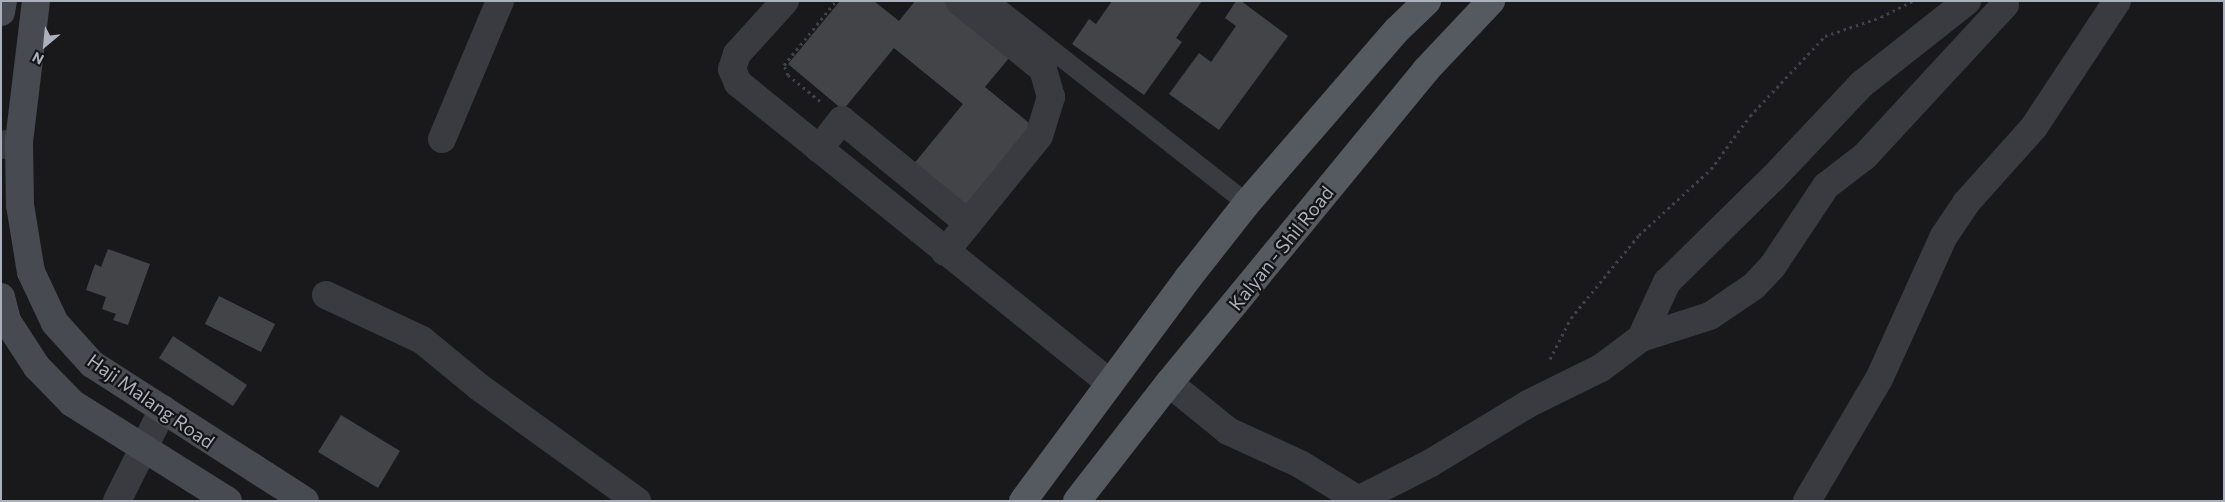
<!DOCTYPE html>
<html>
<head>
<meta charset="utf-8">
<style>
	body { margin:0 }
	#map { position:relative; width:2225px; height:502px; overflow:hidden; background:#19191b; font-family:Commissioner,sans-serif }
	div>[style] { position:absolute }
	.building>* { inset:0; background:#434448 }
	.path>* { height:3px; margin-top:-1.5px; transform-origin:0; background:repeating-linear-gradient(90deg,#3f4248 0 2.5px,transparent 0 6.5px) }
	.lane>* { height:19px; margin:-9.5px; padding:0 9.5px; transform-origin:9.5px; border-radius:9.5px; background:#393b41 }
	.street>* { height:28px; margin:-14px; padding:0 14px; transform-origin:14px; border-radius:14px; background:#393b41 }
	.secondary>* { height:28px; margin:-14px; padding:0 14px; transform-origin:14px; border-radius:14px; background:#474a51 }
	.primary>* { height:28px; margin:-14px; padding:0 14px; transform-origin:14px; border-radius:14px; background:#555960 }
	span { translate:-50% -50%; white-space:nowrap; text-align:center; line-height:1.15; -webkit-text-stroke:4.5px #141416; paint-order:stroke }
	.street-label { font-size:19px; color:#aab1bc }
	.frame { position:absolute; inset:0; border:2px solid #aab1bc; pointer-events:none }
	.north { position:absolute; left:20px; top:20px; width:50px; height:50px; -webkit-text-stroke:4px #141416; paint-order:stroke; rotate:208deg; font-size:14px; font-weight:700; line-height:20px; text-align:center; color:#aab1bc }
	.north::after { content:''; display:block; margin:auto; width:18px; height:22px; background:#aab1bc; clip-path:polygon(50% 0,100% 100%,50% 72%,0 100%) }
</style>
</head>
<body>
<div id="map">
	<div class="building">
		<div style="clip-path:polygon(840px 1px,874px 1px,899px 21px,915px 1px,952px 1px,1014px 52px,985px 87px,1034px 127px,966px 210px,912px 166px,963px 104px,894px 48px,843px 110px,788px 64px)"></div>
		<div style="clip-path:polygon(1112px 1px,1202px 1px,1176px 38px,1182px 42px,1144px 95px,1072px 44px,1089px 19px,1096px 24px)"></div>
		<div style="clip-path:polygon(1236px 1px,1241px 1px,1288px 36px,1219px 130px,1169px 94px,1199px 53px,1211px 62px,1236px 26px,1225px 18px)"></div>
		<div style="clip-path:polygon(108px 249px,150px 264px,128px 325px,113px 320px,116px 314px,102px 309px,106px 297px,86px 290px,95px 264px,101px 267px)"></div>
		<div style="clip-path:polygon(219px 296px,275px 324px,261px 352px,205px 324px)"></div>
		<div style="clip-path:polygon(173px 336px,247px 385px,233px 406px,159px 358px)"></div>
		<div style="clip-path:polygon(341px 415px,400px 451px,378px 488px,318px 452px)"></div>
	</div>
	<div class="path">
		<div style="left:820px;top:101px;width:41px;rotate:-140.9deg"></div>
		<div style="left:788px;top:75px;width:11px;rotate:-112deg"></div>
		<div style="left:784px;top:65px;width:82px;rotate:-50.9deg"></div>
		<div style="left:1550px;top:359px;width:46px;rotate:-62.9deg"></div>
		<div style="left:1571px;top:318px;width:107px;rotate:-50.7deg"></div>
		<div style="left:1639px;top:235px;width:98px;rotate:-42.5deg"></div>
		<div style="left:1711px;top:169px;width:66px;rotate:-53.7deg"></div>
		<div style="left:1750px;top:116px;width:110px;rotate:-46.8deg"></div>
		<div style="left:1825px;top:36px;width:59px;rotate:-18.7deg"></div>
		<div style="left:1881px;top:17px;width:35px;rotate:-27deg"></div>
	</div>
	<div class="lane">
		<div style="left:990px;top:1px;width:327px;rotate:38.2deg"></div>
	</div>
	<div class="street">
		<div style="left:785px;top:1px;width:72px;rotate:132.2deg"></div>
		<div style="left:737px;top:54px;width:16px;rotate:108deg"></div>
		<div style="left:732px;top:69px;width:15px;rotate:67deg"></div>
		<div style="left:738px;top:83px;width:478px;rotate:38.9deg"></div>
		<div style="left:442px;top:139px;width:150px;rotate:-67.2deg"></div>
		<div style="left:1px;top:145px;width:18px;rotate:-9deg"></div>
		<div style="left:819px;top:149px;width:37px;rotate:-52deg"></div>
		<div style="left:842px;top:120px;width:163px;rotate:39.3deg"></div>
		<div style="left:945px;top:252px;width:149px;rotate:-51deg"></div>
		<div style="left:1039px;top:136px;width:41px;rotate:-72.9deg"></div>
		<div style="left:1051px;top:97px;width:29px;rotate:-106deg"></div>
		<div style="left:1043px;top:69px;width:108px;rotate:-141deg"></div>
		<div style="left:326px;top:295px;width:106px;rotate:25.1deg"></div>
		<div style="left:422px;top:340px;width:74px;rotate:39.5deg"></div>
		<div style="left:479px;top:387px;width:195px;rotate:35.8deg"></div>
		<div style="left:1641px;top:338px;width:62px;rotate:-65.1deg"></div>
		<div style="left:1667px;top:282px;width:151px;rotate:-44.5deg"></div>
		<div style="left:1775px;top:176px;width:127px;rotate:-46.6deg"></div>
		<div style="left:1862px;top:84px;width:134px;rotate:-38.3deg"></div>
		<div style="left:1169px;top:383px;width:76px;rotate:39.1deg"></div>
		<div style="left:1228px;top:431px;width:79px;rotate:24.6deg"></div>
		<div style="left:1300px;top:464px;width:70px;rotate:31.7deg"></div>
		<div style="left:1358px;top:500px;width:80px;rotate:-26.9deg"></div>
		<div style="left:1429px;top:464px;width:116px;rotate:-31.2deg"></div>
		<div style="left:1528px;top:404px;width:81px;rotate:-26.3deg"></div>
		<div style="left:1601px;top:368px;width:50px;rotate:-36.9deg"></div>
		<div style="left:1641px;top:338px;width:72px;rotate:-17.7deg"></div>
		<div style="left:1710px;top:316px;width:53px;rotate:-34.3deg"></div>
		<div style="left:1754px;top:286px;width:26px;rotate:-47deg"></div>
		<div style="left:1772px;top:267px;width:97px;rotate:-56.3deg"></div>
		<div style="left:1826px;top:186px;width:49px;rotate:-37.6deg"></div>
		<div style="left:1865px;top:156px;width:206px;rotate:-47.2deg"></div>
		<div style="left:117px;top:501px;width:103px;rotate:-63.4deg"></div>
		<div style="left:1807px;top:501px;width:142px;rotate:-59.5deg"></div>
		<div style="left:1879px;top:379px;width:157px;rotate:-65.6deg"></div>
		<div style="left:1944px;top:236px;width:40px;rotate:-56deg"></div>
		<div style="left:1966px;top:203px;width:102px;rotate:-48.2deg"></div>
		<div style="left:2034px;top:127px;width:151px;rotate:-56.6deg"></div>
	</div>
	<div class="secondary">
		<div style="left:36px;top:1px;width:142px;rotate:96.9deg"></div>
		<div style="left:19px;top:142px;width:63px;rotate:89.1deg"></div>
		<div style="left:20px;top:205px;width:68px;rotate:80.7deg"></div>
		<div style="left:31px;top:272px;width:56px;rotate:64.8deg"></div>
		<div style="left:55px;top:323px;width:55px;rotate:47.9deg"></div>
		<div style="left:92px;top:364px;width:253px;rotate:32.7deg"></div>
		<div style="left:1px;top:12px;width:11px;rotate:-80deg"></div>
		<div style="left:1px;top:297px;width:25px;rotate:76deg"></div>
		<div style="left:7px;top:321px;width:55px;rotate:56.9deg"></div>
		<div style="left:37px;top:367px;width:50px;rotate:45.8deg"></div>
		<div style="left:72px;top:403px;width:184px;rotate:32.1deg"></div>
	</div>
	<div class="primary">
		<div style="left:1023px;top:501px;width:277px;rotate:-53.5deg"></div>
		<div style="left:1188px;top:278px;width:95px;rotate:-51.8deg"></div>
		<div style="left:1247px;top:203px;width:229px;rotate:-49.1deg"></div>
		<div style="left:1397px;top:30px;width:42px;rotate:-44deg"></div>
		<div style="left:1077px;top:501px;width:150px;rotate:-52.1deg"></div>
		<div style="left:1169px;top:383px;width:405px;rotate:-50.6deg"></div>
		<div style="left:1426px;top:70px;width:95px;rotate:-46.7deg"></div>
	</div>
	<div class="street-label">
		<span style="left:1281px;top:248px;rotate:-51deg">Kalyan - Shil Road</span>
		<span style="left:151px;top:401px;rotate:35deg">Haji Malang Road</span>
	</div>
	<div class="frame"></div>
	<div class="north">N</div>
</div>
</body>
</html>
